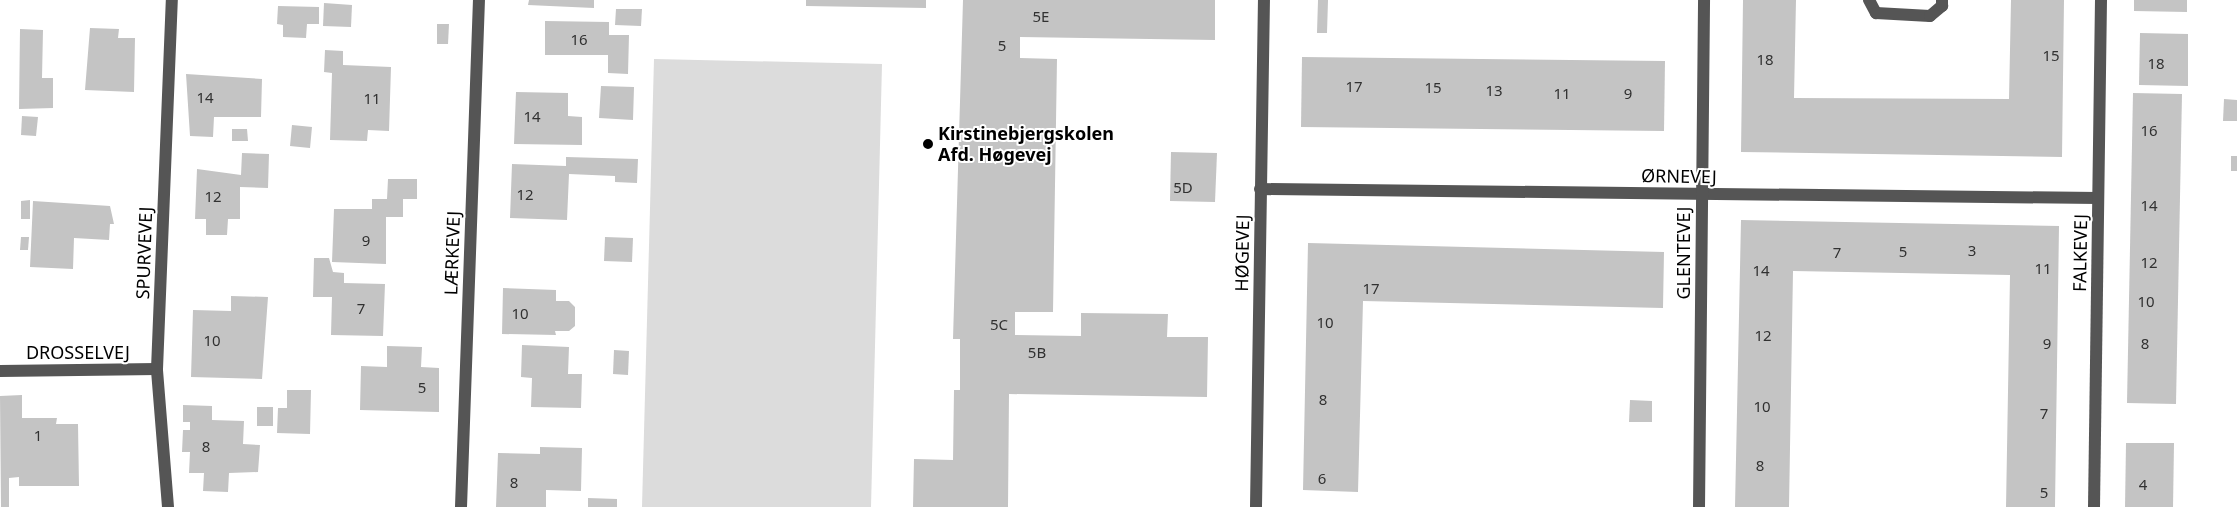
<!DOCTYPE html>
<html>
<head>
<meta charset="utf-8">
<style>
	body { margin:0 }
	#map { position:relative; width:2237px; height:507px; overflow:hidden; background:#fff; font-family:"Noto Sans",sans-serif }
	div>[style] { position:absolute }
	.green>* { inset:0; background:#dcdcdc }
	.building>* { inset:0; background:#c4c4c4 }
	.minor>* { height:12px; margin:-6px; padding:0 6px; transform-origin:6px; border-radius:6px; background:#555 }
	.dots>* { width:14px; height:14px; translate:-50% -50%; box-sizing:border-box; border:2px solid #fff; border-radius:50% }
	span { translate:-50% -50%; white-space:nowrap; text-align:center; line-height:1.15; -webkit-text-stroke:4px #fff; paint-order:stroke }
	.number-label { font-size:15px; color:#313131 }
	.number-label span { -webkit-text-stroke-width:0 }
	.poi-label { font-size:18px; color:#000; font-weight:700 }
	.left { translate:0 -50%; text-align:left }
	.street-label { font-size:18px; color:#000 }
</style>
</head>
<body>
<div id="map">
	<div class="green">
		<div style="clip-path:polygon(654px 59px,882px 64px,871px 507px,642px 507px)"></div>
	</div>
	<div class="building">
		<div style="clip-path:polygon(529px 0,594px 0,594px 8px,528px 5px)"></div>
		<div style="clip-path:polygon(806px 0,926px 0,926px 8px,806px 6px)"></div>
		<div style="clip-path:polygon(963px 0,1215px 0,1215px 40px,1020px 37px,1020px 58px,1057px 59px,1053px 312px,1015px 312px,1015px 335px,1081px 336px,1081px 313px,1168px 314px,1167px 337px,1208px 337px,1207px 397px,1009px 394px,1008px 507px,913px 507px,914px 459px,953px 460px,954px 390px,960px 390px,960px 339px,953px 339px)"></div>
		<div style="clip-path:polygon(1318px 0,1328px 0,1327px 33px,1317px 33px)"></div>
		<div style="clip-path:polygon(1743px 0,1796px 0,1794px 98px,2009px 99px,2011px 0,2064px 0,2062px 157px,1741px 152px)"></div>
		<div style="clip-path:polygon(2134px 0,2187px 0,2187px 12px,2134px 11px)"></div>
		<div style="clip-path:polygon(324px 3px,352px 5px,351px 27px,323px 26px)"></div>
		<div style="clip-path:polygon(278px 6px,319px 7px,319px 24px,307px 24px,306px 38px,283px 37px,283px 25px,277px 24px)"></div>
		<div style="clip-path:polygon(616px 9px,642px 9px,641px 26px,615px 25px)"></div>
		<div style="clip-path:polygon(545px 21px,609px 22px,609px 35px,629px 35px,628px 74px,608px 73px,608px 55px,545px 55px)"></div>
		<div style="clip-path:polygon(437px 24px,449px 24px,448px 44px,437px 44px)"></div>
		<div style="clip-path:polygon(90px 28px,119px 29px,118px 38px,135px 38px,134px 92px,85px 90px)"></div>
		<div style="clip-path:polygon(20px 29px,43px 30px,42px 78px,53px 78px,53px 108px,19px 109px)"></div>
		<div style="clip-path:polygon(2140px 33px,2188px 34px,2188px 86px,2139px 85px)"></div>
		<div style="clip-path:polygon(325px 50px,343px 51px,343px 65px,391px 67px,389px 131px,368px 130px,367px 141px,330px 140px,332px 73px,324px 72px)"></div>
		<div style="clip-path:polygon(1302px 57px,1665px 61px,1664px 131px,1301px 127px)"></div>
		<div style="clip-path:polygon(186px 74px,262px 79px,261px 117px,214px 117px,213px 137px,190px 136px)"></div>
		<div style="clip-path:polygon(601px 86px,634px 87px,633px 120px,599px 118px)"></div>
		<div style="clip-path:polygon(516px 92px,568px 93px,568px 116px,582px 117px,582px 145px,514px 144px)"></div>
		<div style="clip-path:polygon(2133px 93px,2182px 94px,2176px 404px,2127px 403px)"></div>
		<div style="clip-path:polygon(2224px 99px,2237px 100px,2237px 121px,2223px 121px)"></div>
		<div style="clip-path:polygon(22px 116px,38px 117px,36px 136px,21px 135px)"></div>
		<div style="clip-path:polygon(292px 125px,312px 127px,310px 148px,290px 146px)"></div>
		<div style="clip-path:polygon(232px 129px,247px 129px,248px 141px,232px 141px)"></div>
		<div style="clip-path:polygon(1171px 152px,1217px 153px,1215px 202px,1170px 201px)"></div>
		<div style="clip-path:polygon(242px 153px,269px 154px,268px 188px,240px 187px,240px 219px,228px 219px,227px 235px,206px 235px,206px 219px,195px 219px,197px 169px,241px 175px)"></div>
		<div style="clip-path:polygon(2231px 156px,2237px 156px,2237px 171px,2231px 171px)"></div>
		<div style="clip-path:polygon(566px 157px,638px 159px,637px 183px,615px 182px,615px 176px,569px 174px,567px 220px,510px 218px,512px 164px,566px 166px)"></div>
		<div style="clip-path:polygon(388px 179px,417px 179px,417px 199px,403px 199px,403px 217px,386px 217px,386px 264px,332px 262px,334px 209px,372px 209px,372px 199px,387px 199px)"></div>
		<div style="clip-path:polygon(30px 200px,30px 219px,21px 219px,21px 201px)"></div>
		<div style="clip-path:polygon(33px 201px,110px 206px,114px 224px,110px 224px,109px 240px,74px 238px,73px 269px,30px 267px)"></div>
		<div style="clip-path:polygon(1741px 220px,2059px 226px,2055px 507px,2006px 507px,2010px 275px,1793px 271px,1789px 507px,1735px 507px)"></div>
		<div style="clip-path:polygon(21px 237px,29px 237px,28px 250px,20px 250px)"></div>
		<div style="clip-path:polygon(605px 237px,633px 238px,632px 262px,604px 261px)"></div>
		<div style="clip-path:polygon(1308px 243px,1664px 252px,1663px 308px,1363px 301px,1358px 492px,1303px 490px)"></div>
		<div style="clip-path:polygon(314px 258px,329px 258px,333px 272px,344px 273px,344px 283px,385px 284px,383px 336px,331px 335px,332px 297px,313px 297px)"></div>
		<div style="clip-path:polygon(503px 288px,556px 290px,556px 301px,569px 301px,575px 307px,575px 326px,569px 331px,555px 331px,556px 335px,502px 334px)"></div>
		<div style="clip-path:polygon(231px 296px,268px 297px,262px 379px,191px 377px,193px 310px,231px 311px)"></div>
		<div style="clip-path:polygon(522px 345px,569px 347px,568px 374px,582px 374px,581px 408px,531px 407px,532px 378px,521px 377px)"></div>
		<div style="clip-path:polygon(387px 346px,422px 347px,421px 367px,439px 368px,439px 412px,360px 410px,361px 366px,387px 367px)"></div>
		<div style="clip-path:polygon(614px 350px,629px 351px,628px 375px,613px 374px)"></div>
		<div style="clip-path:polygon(287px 390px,311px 390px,310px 434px,277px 433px,278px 408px,287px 408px)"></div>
		<div style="clip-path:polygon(22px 395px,22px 418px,57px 418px,56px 424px,78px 424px,79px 486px,19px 486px,19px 477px,9px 478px,9px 507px,1px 507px,0 396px)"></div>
		<div style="clip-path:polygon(1630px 400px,1652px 401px,1652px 422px,1629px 422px)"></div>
		<div style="clip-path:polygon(183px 405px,212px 406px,212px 420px,244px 421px,243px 444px,260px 445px,258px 472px,229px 473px,228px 492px,203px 491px,204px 473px,189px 473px,190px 452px,182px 452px,183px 430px,190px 430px,190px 422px,183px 422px)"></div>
		<div style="clip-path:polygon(257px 407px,273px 407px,273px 426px,257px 426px)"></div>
		<div style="clip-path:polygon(2126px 443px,2174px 443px,2173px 507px,2125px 507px)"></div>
		<div style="clip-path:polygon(540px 447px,582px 448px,581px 491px,546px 490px,546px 507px,496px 507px,498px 453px,540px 454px)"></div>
		<div style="clip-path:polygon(588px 498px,617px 499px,617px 507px,588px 507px)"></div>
	</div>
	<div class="minor">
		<div style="left:1869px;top:0;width:15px;rotate:62deg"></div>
		<div style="left:1876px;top:13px;width:54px;rotate:3.2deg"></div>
		<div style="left:1930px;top:16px;width:16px;rotate:-40deg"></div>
		<div style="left:1942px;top:6px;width:6px;rotate:-90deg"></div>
		<div style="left:1260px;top:189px;width:838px;rotate:0.62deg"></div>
		<div style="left:0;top:371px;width:157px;rotate:-0.7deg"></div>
		<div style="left:168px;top:507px;width:138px;rotate:-94.6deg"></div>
		<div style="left:157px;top:369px;width:369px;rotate:-87.7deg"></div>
		<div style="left:461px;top:507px;width:507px;rotate:-87.97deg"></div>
		<div style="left:1256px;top:507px;width:507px;rotate:-89.1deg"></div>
		<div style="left:1699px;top:507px;width:507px;rotate:-89.43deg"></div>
		<div style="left:2094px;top:507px;width:507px;rotate:-89.21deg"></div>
	</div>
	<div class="dots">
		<div style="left:928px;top:144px;background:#000"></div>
	</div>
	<div class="number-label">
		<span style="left:1041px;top:17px">5E</span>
		<span style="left:579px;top:40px">16</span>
		<span style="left:1002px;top:46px">5</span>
		<span style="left:2051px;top:56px">15</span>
		<span style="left:1765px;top:60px">18</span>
		<span style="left:2156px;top:64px">18</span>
		<span style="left:1354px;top:87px">17</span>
		<span style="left:1433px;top:88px">15</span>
		<span style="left:1494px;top:91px">13</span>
		<span style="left:1562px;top:94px">11</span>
		<span style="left:1628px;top:94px">9</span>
		<span style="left:205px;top:98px">14</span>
		<span style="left:372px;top:99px">11</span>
		<span style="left:532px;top:117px">14</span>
		<span style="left:2149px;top:131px">16</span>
		<span style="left:1183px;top:188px">5D</span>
		<span style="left:525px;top:195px">12</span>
		<span style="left:213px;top:197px">12</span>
		<span style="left:2149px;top:206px">14</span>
		<span style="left:366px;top:241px">9</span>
		<span style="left:1972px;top:251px">3</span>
		<span style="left:1903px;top:252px">5</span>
		<span style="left:1837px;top:253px">7</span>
		<span style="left:2149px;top:263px">12</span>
		<span style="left:2043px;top:269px">11</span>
		<span style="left:1761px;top:271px">14</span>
		<span style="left:1371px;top:289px">17</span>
		<span style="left:2146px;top:302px">10</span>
		<span style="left:361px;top:309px">7</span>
		<span style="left:520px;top:314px">10</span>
		<span style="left:1325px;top:323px">10</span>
		<span style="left:999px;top:325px">5C</span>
		<span style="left:1763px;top:336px">12</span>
		<span style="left:212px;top:341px">10</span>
		<span style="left:2047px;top:344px">9</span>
		<span style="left:2145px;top:344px">8</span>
		<span style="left:1037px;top:353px">5B</span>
		<span style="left:422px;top:388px">5</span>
		<span style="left:1323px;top:400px">8</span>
		<span style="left:1762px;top:407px">10</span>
		<span style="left:2044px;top:414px">7</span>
		<span style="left:38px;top:436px">1</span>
		<span style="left:206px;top:447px">8</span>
		<span style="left:1760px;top:466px">8</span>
		<span style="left:1322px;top:479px">6</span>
		<span style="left:514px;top:483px">8</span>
		<span style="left:2143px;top:485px">4</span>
		<span style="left:2044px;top:493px">5</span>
	</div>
	<div class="poi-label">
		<span class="left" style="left:938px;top:144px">Kirstinebjergskolen<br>Afd. Høgevej</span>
	</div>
	<div class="street-label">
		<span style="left:1679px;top:176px;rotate:1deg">ØRNEVEJ</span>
		<span style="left:144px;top:253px;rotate:-88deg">SPURVEVEJ</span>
		<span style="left:452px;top:253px;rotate:-88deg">LÆRKEVEJ</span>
		<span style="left:1242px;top:253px;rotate:-89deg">HØGEVEJ</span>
		<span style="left:1683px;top:253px;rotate:-90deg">GLENTEVEJ</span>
		<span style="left:2080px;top:253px;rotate:-89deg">FALKEVEJ</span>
		<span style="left:78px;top:352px">DROSSELVEJ</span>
	</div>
</div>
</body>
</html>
